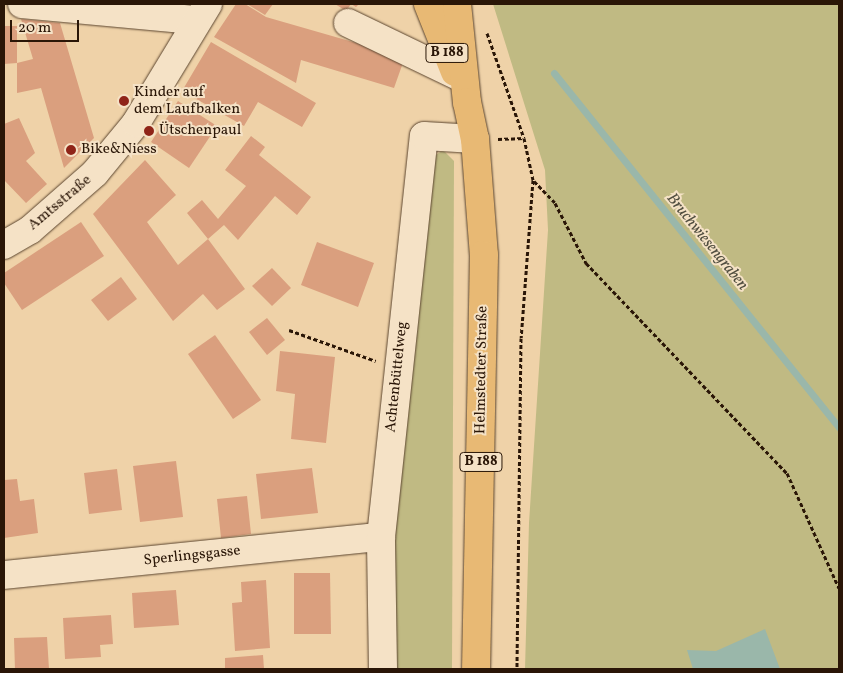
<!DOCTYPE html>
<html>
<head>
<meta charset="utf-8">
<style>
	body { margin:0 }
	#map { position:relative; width:843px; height:673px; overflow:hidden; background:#efd2a8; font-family:Vollkorn,serif }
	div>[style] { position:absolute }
	.green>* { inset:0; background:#c0ba83 }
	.water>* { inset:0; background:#9ab7aa }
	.stream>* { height:7px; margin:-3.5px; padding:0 3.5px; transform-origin:3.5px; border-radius:3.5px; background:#9ab7aa }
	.building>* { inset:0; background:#da9f7e }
	.path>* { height:3px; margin-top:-1.5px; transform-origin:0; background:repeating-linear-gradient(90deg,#2a1607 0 4px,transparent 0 6.5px) }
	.roads { filter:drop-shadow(0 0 1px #5b452f) drop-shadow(0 0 1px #5b452f) }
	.minor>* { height:28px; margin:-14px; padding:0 14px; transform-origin:14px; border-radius:14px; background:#f5e2c6 }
	.major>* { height:28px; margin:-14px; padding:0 14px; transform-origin:14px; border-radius:14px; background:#e8b974 }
	.dots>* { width:14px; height:14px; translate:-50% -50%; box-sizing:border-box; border:2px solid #f5e2c6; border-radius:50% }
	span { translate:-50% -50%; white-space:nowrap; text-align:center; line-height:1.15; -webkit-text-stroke:4px #f5e2c6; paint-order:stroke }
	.shield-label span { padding:1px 4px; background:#f5e2c6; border:1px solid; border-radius:4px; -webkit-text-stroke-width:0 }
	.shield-label { font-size:14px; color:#2a1607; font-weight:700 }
	.poi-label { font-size:15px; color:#2a1607 }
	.left { translate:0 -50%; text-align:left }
	.street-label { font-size:15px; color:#2a1607 }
	.water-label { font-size:16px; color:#514e40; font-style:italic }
	.frame { position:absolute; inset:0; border:5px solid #2a1607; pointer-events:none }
	.scale { position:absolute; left:10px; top:20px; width:69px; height:22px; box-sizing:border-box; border:2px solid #2a1607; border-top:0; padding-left:6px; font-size:15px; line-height:18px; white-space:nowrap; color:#2a1607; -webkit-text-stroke:4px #f5e2c6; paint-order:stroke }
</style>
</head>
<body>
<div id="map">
	<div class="green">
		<div style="clip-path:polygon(493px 4px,839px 4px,839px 669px,525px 669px,529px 523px,548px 230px,545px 170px)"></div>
		<div style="clip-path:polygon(443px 150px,454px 161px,452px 669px,392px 669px,389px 527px,426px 162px)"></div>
	</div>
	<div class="water">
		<div style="clip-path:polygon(765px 629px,780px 669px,693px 669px,687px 650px,716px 651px)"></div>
	</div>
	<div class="stream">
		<div style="left:554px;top:73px;width:455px;rotate:51.2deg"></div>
	</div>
	<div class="building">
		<div style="clip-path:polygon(236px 4px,245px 4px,266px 17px,405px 57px,394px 88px,301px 60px,296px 83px,214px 37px)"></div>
		<div style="clip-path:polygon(247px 4px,273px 4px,265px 15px)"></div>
		<div style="clip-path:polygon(335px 4px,359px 4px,356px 7px,351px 4px,346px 11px)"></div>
		<div style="clip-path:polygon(21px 19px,60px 23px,94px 138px,64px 168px,41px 88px,17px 93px,17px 63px,33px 59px)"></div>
		<div style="clip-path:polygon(4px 26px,17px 26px,17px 63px,4px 64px)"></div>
		<div style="clip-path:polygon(211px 42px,316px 103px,302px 127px,258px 102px,244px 126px,182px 91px)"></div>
		<div style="clip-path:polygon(178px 101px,217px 126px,189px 168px,151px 142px)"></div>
		<div style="clip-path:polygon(19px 118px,35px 153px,26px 161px,47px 184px,26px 203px,4px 180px,4px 124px)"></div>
		<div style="clip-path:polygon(251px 136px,265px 147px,259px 155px,311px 197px,297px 215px,275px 196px,238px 240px,224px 225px,208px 239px,187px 213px,202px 200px,218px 219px,246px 186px,225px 170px)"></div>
		<div style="clip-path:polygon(145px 160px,176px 195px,147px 222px,178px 265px,208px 239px,245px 289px,217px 310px,203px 294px,173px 321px,93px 214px)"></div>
		<div style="clip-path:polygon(81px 222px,104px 256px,22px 310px,4px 283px,4px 273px)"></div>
		<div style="clip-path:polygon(317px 242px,374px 263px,358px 307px,301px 285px)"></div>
		<div style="clip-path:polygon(272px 268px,291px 288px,272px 306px,252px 286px)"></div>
		<div style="clip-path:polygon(121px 277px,137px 299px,108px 321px,91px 300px)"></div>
		<div style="clip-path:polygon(267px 318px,285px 340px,267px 355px,249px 332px)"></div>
		<div style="clip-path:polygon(215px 335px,261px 400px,233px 419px,188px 354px)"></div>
		<div style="clip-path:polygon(280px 351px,335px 357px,326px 443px,291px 439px,295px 394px,276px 391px)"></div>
		<div style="clip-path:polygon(176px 461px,183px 517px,140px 522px,133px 466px)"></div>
		<div style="clip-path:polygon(312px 468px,318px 513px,261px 519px,256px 474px)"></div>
		<div style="clip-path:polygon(117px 469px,122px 510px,89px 514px,84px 473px)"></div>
		<div style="clip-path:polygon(17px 479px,20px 501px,34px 499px,38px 533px,4px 538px,4px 480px)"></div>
		<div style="clip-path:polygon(247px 496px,251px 534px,221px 538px,217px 499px)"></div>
		<div style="clip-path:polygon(294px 573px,330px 573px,331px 634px,294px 634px)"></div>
		<div style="clip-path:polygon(266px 580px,270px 648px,235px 651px,232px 603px,242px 602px,241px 582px)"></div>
		<div style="clip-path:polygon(176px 590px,179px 625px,134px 628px,132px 593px)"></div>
		<div style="clip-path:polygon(111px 615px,113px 644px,100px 645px,101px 657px,65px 659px,63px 618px)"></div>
		<div style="clip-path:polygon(47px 637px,49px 669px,15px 669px,14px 638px)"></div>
		<div style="clip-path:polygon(263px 655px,264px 669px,225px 669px,225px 658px)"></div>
	</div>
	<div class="path">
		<div style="left:487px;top:33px;width:111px;rotate:70.6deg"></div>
		<div style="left:524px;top:138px;width:43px;rotate:77.9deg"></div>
		<div style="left:533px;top:180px;width:158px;rotate:94.3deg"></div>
		<div style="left:521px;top:338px;width:331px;rotate:90.7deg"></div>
		<div style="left:498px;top:139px;width:26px;rotate:-2deg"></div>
		<div style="left:534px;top:181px;width:30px;rotate:46deg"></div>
		<div style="left:555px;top:203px;width:68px;rotate:62.7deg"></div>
		<div style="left:586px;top:263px;width:291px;rotate:46.3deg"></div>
		<div style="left:787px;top:473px;width:126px;rotate:65.7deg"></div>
		<div style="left:289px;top:330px;width:92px;rotate:19.6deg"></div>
	</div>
	<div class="roads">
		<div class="minor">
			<div style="left:22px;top:4px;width:175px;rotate:5.3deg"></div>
			<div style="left:348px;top:23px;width:120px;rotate:25.7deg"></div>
			<div style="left:4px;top:245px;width:30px;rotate:-30deg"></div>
			<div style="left:30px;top:230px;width:86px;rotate:-41.2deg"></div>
			<div style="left:95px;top:173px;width:65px;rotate:-50.6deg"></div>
			<div style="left:136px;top:123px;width:139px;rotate:-58.8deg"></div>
			<div style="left:4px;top:575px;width:379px;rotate:-5.8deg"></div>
			<div style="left:383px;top:669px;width:132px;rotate:-90.9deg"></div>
			<div style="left:381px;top:537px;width:403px;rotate:-83.9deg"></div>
			<div style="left:424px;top:136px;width:51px;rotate:3.4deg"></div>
		</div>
		<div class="major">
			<div style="left:428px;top:4px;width:73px;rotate:68.3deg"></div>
			<div style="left:457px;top:4px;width:99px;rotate:84.2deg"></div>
			<div style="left:467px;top:102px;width:38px;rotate:78deg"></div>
			<div style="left:475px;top:139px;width:116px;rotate:85.6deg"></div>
			<div style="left:484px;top:255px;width:414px;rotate:91.1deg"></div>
		</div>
	</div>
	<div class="dots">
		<div style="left:124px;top:101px;background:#8f2418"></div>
		<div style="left:149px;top:131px;background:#8f2418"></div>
		<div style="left:71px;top:150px;background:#8f2418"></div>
	</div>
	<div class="shield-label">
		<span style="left:447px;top:53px">B 188</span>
		<span style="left:481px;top:462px">B 188</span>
	</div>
	<div class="poi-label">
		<span class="left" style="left:134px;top:101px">Kinder auf<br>dem Laufbalken</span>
		<span class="left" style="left:159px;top:131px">Ütschenpaul</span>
		<span class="left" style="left:81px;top:150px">Bike&amp;Niess</span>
	</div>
	<div class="street-label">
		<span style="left:60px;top:203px;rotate:-40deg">Amtsstraße</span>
		<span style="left:482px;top:370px;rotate:-89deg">Helmstedter Straße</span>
		<span style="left:397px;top:377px;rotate:-84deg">Achtenbüttelweg</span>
		<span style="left:192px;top:556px;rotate:-6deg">Sperlingsgasse</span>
	</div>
	<div class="water-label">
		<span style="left:707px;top:242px;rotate:51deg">Bruchwiesengraben</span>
	</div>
	<div class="frame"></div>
	<div class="scale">20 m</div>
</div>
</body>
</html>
